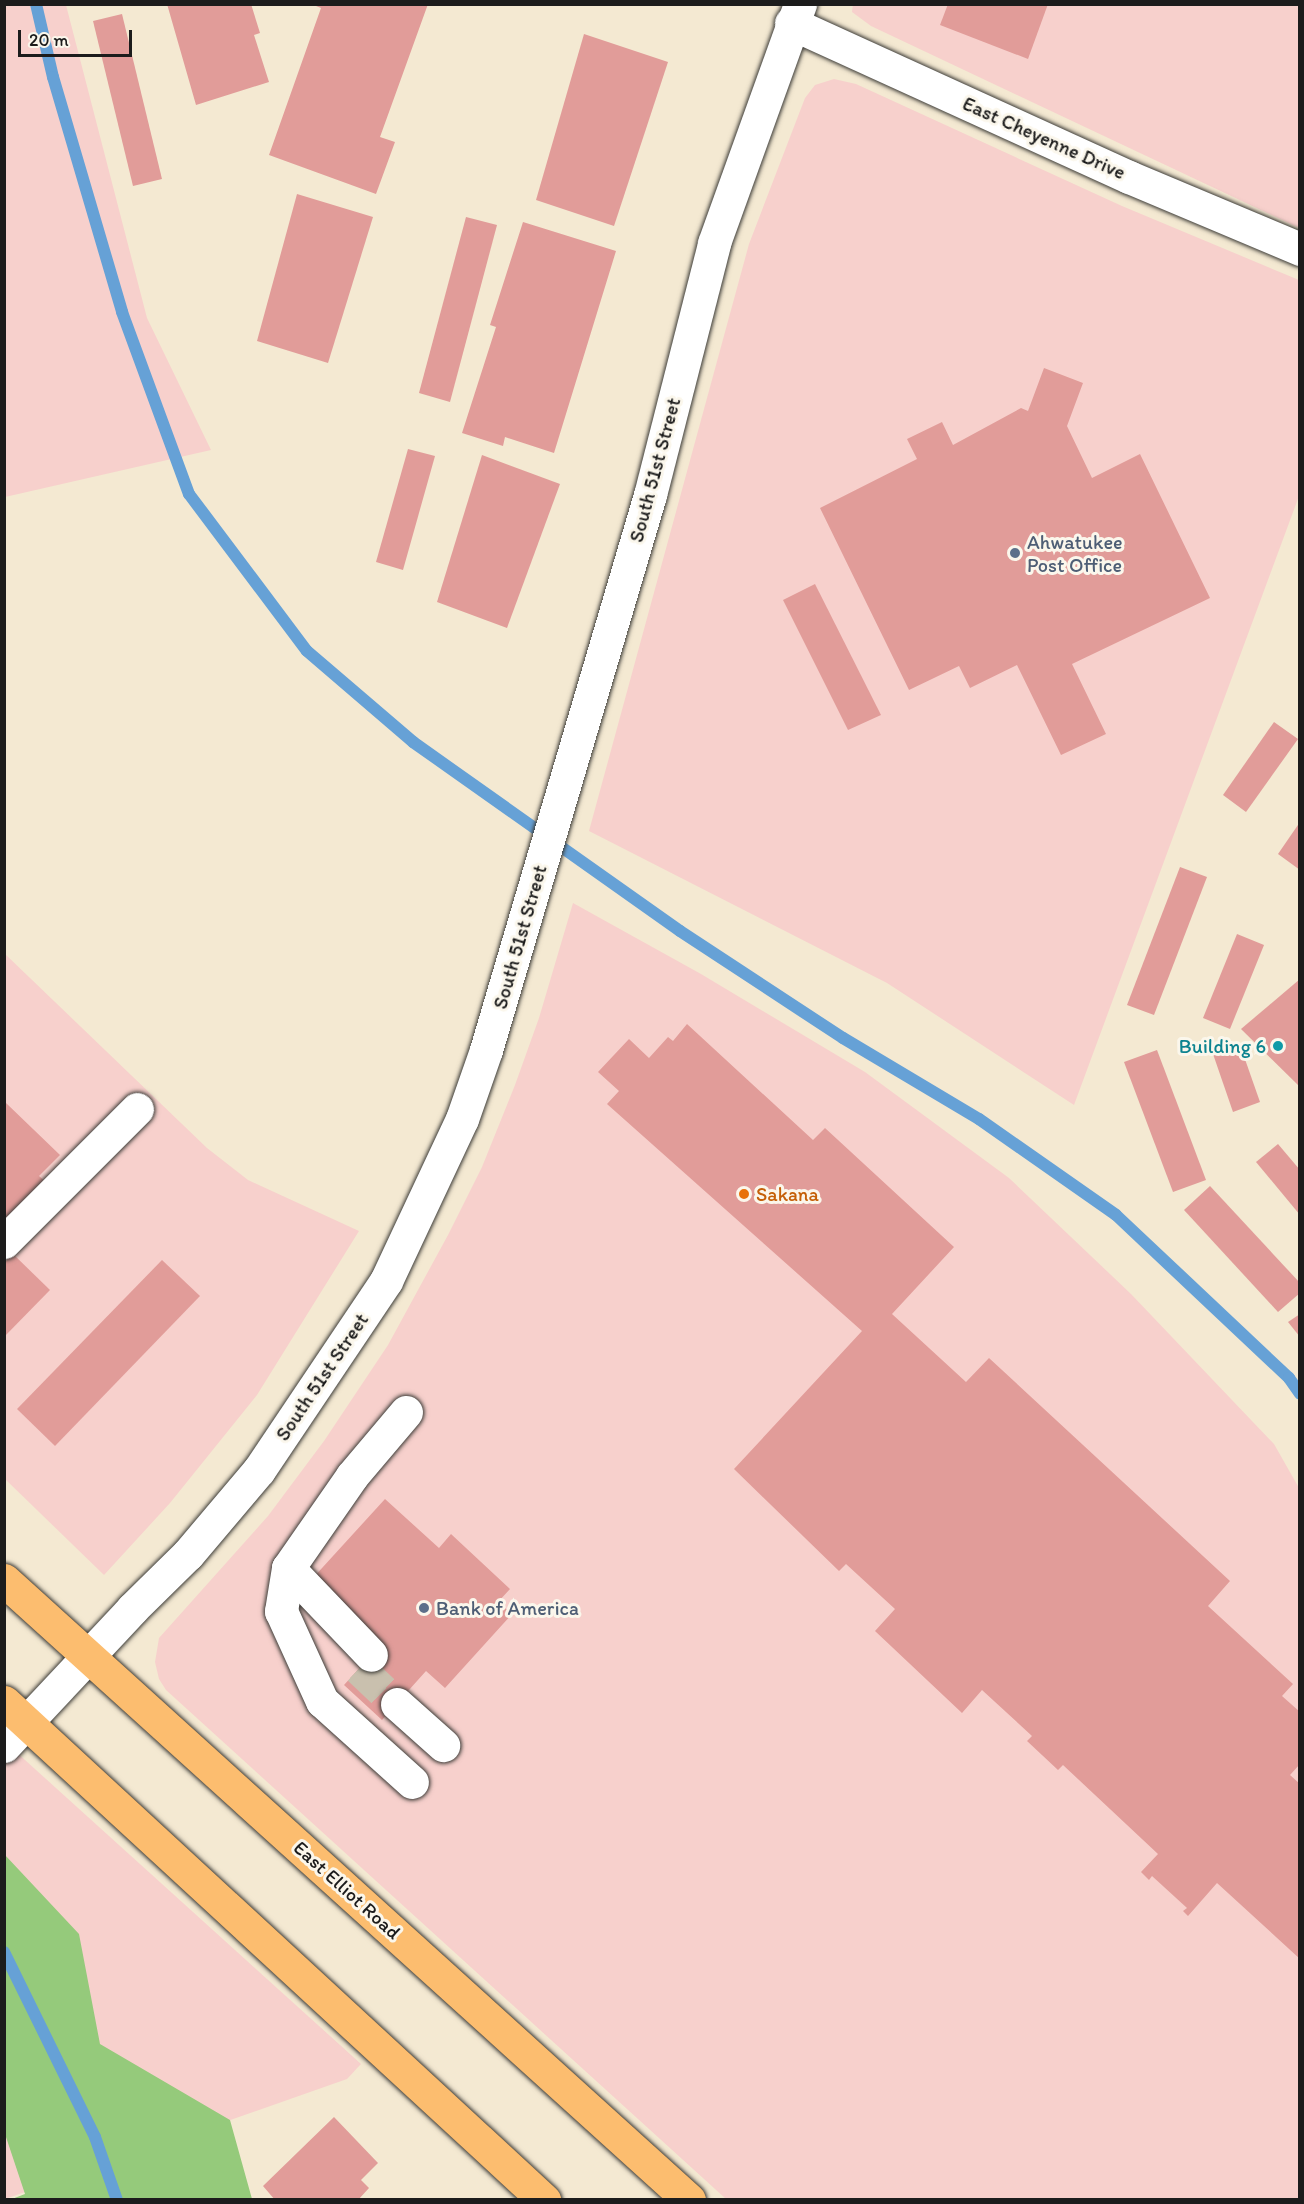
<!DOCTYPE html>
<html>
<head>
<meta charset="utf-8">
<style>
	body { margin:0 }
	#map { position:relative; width:1304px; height:2204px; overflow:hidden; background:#f4e9d2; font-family:Itim,sans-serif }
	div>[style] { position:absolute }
	.built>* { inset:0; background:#f7d0cc }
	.green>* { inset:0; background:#95ca7b }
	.stream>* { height:12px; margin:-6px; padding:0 6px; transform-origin:6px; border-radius:6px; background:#66a1d6 }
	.building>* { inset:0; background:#e19c99 }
	.minor-tunnel>* { height:33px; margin-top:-16.5px; transform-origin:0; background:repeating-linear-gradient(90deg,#c9c0ae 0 33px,transparent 0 49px) }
	.roads { filter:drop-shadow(0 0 2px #3c3b37) drop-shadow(0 0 2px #3c3b37) }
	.minor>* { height:33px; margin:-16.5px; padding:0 16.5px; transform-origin:16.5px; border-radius:16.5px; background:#fff }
	.major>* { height:33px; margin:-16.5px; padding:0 16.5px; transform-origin:16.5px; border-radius:16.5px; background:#fcbd6f }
	.dots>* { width:16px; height:16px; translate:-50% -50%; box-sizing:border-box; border:3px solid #fbf7ec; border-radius:50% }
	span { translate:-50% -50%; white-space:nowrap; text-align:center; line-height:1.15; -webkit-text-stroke:6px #fbf7ec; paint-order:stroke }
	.street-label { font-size:20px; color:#1c1c1c }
	.service-label { font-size:20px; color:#4e5e75 }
	.left { translate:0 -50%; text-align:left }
	.culture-label { font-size:20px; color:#0d838f }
	.right { translate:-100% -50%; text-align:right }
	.food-label { font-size:20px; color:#c56008 }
	.frame { position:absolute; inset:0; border:6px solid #1c1c1c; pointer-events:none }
	.scale { position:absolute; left:18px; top:30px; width:114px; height:27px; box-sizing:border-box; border:3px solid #1c1c1c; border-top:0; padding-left:8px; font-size:18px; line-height:21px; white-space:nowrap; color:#1c1c1c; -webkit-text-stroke:4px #fbf7ec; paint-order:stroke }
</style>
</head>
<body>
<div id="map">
	<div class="built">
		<div style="clip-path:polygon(853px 4px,1299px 5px,1299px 228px,871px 26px,852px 12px)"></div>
		<div style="clip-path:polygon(4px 5px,66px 5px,147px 318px,211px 450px,5px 497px)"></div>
		<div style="clip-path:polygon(834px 79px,856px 84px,1122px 206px,1299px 280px,1299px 496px,1074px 1105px,887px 983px,589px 831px,749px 244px,805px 98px,815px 85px)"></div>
		<div style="clip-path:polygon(573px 903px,701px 974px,865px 1072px,1009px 1178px,1131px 1294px,1274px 1444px,1299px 1488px,1299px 2199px,726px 2199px,166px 1690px,159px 1679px,155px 1662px,159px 1638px,268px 1516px,324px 1441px,388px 1345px,448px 1235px,482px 1167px,515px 1085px,539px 1018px)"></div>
		<div style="clip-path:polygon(4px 953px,207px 1148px,248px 1180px,359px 1231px,257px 1395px,170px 1503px,104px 1575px,5px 1479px)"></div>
		<div style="clip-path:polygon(4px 1741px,361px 2064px,347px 2079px,5px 2199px)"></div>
	</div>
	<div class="green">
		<div style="clip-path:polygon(5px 1855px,79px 1934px,100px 2044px,230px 2120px,252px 2199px,12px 2199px,25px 2194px,5px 2134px)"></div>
	</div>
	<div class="stream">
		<div style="left:36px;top:4px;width:75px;rotate:76.9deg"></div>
		<div style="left:53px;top:77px;width:245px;rotate:73.6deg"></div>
		<div style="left:122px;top:312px;width:194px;rotate:69.8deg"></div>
		<div style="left:189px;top:494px;width:196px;rotate:53.1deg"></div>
		<div style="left:307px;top:651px;width:140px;rotate:40.6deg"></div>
		<div style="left:413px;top:742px;width:327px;rotate:35.3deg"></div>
		<div style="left:680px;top:931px;width:195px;rotate:33.3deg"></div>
		<div style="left:843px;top:1038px;width:158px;rotate:30.8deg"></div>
		<div style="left:979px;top:1119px;width:167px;rotate:35deg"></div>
		<div style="left:1116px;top:1215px;width:238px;rotate:43.3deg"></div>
		<div style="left:1289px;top:1378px;width:19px;rotate:55deg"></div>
		<div style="left:4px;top:1952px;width:206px;rotate:63.8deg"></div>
		<div style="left:95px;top:2137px;width:67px;rotate:70.8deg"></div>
	</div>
	<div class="building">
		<div style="clip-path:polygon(167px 4px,251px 4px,260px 33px,254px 35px,269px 82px,196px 105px)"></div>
		<div style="clip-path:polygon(311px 4px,428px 4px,380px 137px,395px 142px,376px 194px,269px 155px,321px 8px)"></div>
		<div style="clip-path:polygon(948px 4px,1048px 4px,1028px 59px,940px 25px)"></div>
		<div style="clip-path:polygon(122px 14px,162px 179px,133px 186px,93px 21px)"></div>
		<div style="clip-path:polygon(584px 34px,668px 62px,614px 226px,536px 200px)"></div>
		<div style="clip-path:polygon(297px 194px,373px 217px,328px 363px,257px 341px)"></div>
		<div style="clip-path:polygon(466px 217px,497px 225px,450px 402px,419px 393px)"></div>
		<div style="clip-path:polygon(523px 222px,616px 251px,554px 453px,505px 437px,503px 446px,462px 433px,496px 327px,490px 325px)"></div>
		<div style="clip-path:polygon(1044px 368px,1083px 383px,1067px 426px,1092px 478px,1140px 454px,1210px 598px,1072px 664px,1106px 734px,1061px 755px,1017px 665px,970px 688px,959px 666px,909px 690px,820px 508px,917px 459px,907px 439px,942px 422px,953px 445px,1021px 408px,1028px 411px)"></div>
		<div style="clip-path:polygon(408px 449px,435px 456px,403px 570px,376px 562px)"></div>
		<div style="clip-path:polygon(482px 455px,560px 484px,507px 628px,437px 602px)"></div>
		<div style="clip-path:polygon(815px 584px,881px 715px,848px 730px,783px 600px)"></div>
		<div style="clip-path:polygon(1274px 722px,1298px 739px,1246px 812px,1223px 795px)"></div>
		<div style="clip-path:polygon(1300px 822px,1300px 870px,1278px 854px)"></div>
		<div style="clip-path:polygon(1180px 867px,1207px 877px,1154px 1015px,1127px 1005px)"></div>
		<div style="clip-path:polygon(1237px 934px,1264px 945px,1230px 1029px,1203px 1018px)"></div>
		<div style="clip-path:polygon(1300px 979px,1300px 1087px,1241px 1029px)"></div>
		<div style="clip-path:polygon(687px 1024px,813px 1140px,825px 1128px,954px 1247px,892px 1314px,966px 1382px,989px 1358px,1230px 1581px,1208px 1606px,1293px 1684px,1282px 1696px,1300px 1712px,1300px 1764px,1290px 1775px,1300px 1784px,1300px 1959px,1217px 1883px,1188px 1916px,1183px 1911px,1187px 1908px,1152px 1876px,1149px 1880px,1141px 1872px,1158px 1854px,1063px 1765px,1058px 1770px,1027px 1741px,1032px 1736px,982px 1690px,962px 1713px,875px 1631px,895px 1609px,846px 1564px,839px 1571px,734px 1469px,862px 1331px,607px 1104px,619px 1091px,598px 1072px,629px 1039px,649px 1058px,668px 1037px,673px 1041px)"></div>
		<div style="clip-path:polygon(1240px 1045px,1260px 1102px,1233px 1112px,1213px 1054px)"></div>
		<div style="clip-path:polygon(1157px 1050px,1206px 1180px,1173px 1192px,1124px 1062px)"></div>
		<div style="clip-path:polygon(6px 1103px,60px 1155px,39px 1176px,47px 1183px,4px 1227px)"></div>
		<div style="clip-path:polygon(1278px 1144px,1300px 1170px,1300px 1215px,1256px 1162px)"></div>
		<div style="clip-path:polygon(1210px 1186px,1300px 1283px,1300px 1293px,1278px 1312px,1184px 1210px)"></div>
		<div style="clip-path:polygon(13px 1254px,50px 1290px,4px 1337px,4px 1263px)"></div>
		<div style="clip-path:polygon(162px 1260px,200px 1296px,55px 1446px,17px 1409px)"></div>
		<div style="clip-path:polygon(1300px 1314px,1300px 1337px,1288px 1322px)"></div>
		<div style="clip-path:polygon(385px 1499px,439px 1548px,451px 1534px,510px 1589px,498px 1602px,512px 1614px,445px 1688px,426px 1671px,382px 1720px,344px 1685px,382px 1643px,312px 1579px)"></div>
		<div style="clip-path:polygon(334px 2117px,378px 2163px,361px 2180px,369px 2188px,358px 2200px,275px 2200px,263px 2186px)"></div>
	</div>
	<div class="minor-tunnel">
		<div style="left:359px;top:1668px;width:52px;rotate:43.5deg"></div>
	</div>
	<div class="roads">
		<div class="minor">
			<div style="left:791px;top:23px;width:371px;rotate:24.5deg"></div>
			<div style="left:1129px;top:177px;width:186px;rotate:22.8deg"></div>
			<div style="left:4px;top:1242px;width:188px;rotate:-45deg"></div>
			<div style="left:406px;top:1412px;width:84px;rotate:130.2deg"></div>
			<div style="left:352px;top:1476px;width:112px;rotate:124.8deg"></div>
			<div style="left:288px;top:1568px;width:44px;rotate:99.2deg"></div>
			<div style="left:281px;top:1611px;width:99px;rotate:65.5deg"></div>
			<div style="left:322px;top:1701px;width:121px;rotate:42deg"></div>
			<div style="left:288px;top:1568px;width:120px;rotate:46.3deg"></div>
			<div style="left:397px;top:1704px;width:62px;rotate:41.7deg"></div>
			<div style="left:4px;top:1746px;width:187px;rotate:-46.9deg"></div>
			<div style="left:132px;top:1609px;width:78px;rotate:-44.5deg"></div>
			<div style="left:188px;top:1554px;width:110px;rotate:-49.8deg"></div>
			<div style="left:259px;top:1470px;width:228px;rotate:-56.1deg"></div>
			<div style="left:386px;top:1281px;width:179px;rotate:-64.9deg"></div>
			<div style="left:462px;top:1119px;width:73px;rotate:-70.8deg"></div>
			<div style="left:486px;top:1050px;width:579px;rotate:-73.54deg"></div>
			<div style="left:650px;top:495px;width:260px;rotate:-75.7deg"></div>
			<div style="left:714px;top:243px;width:254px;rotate:-70.2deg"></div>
		</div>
		<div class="major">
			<div style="left:4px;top:1580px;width:924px;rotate:42.15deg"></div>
			<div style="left:4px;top:1702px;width:735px;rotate:42.68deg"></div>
		</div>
	</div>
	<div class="dots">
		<div style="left:1015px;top:553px;background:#5c6f8a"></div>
		<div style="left:1278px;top:1046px;background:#0f9aa8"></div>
		<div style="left:744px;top:1194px;background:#e8710a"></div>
		<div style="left:424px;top:1608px;background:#5c6f8a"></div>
	</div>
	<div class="street-label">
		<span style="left:1044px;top:138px;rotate:24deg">East Cheyenne Drive</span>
		<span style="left:655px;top:470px;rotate:-75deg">South 51st Street</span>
		<span style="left:520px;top:937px;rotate:-74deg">South 51st Street</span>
		<span style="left:322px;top:1377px;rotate:-56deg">South 51st Street</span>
		<span style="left:347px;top:1890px;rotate:42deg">East Elliot Road</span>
	</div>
	<div class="service-label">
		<span class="left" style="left:1027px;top:554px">Ahwatukee<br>Post Office</span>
		<span class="left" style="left:436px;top:1608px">Bank of America</span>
	</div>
	<div class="culture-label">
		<span class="right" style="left:1266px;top:1046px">Building 6</span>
	</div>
	<div class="food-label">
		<span class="left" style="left:756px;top:1194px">Sakana</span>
	</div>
	<div class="frame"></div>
	<div class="scale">20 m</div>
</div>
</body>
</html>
